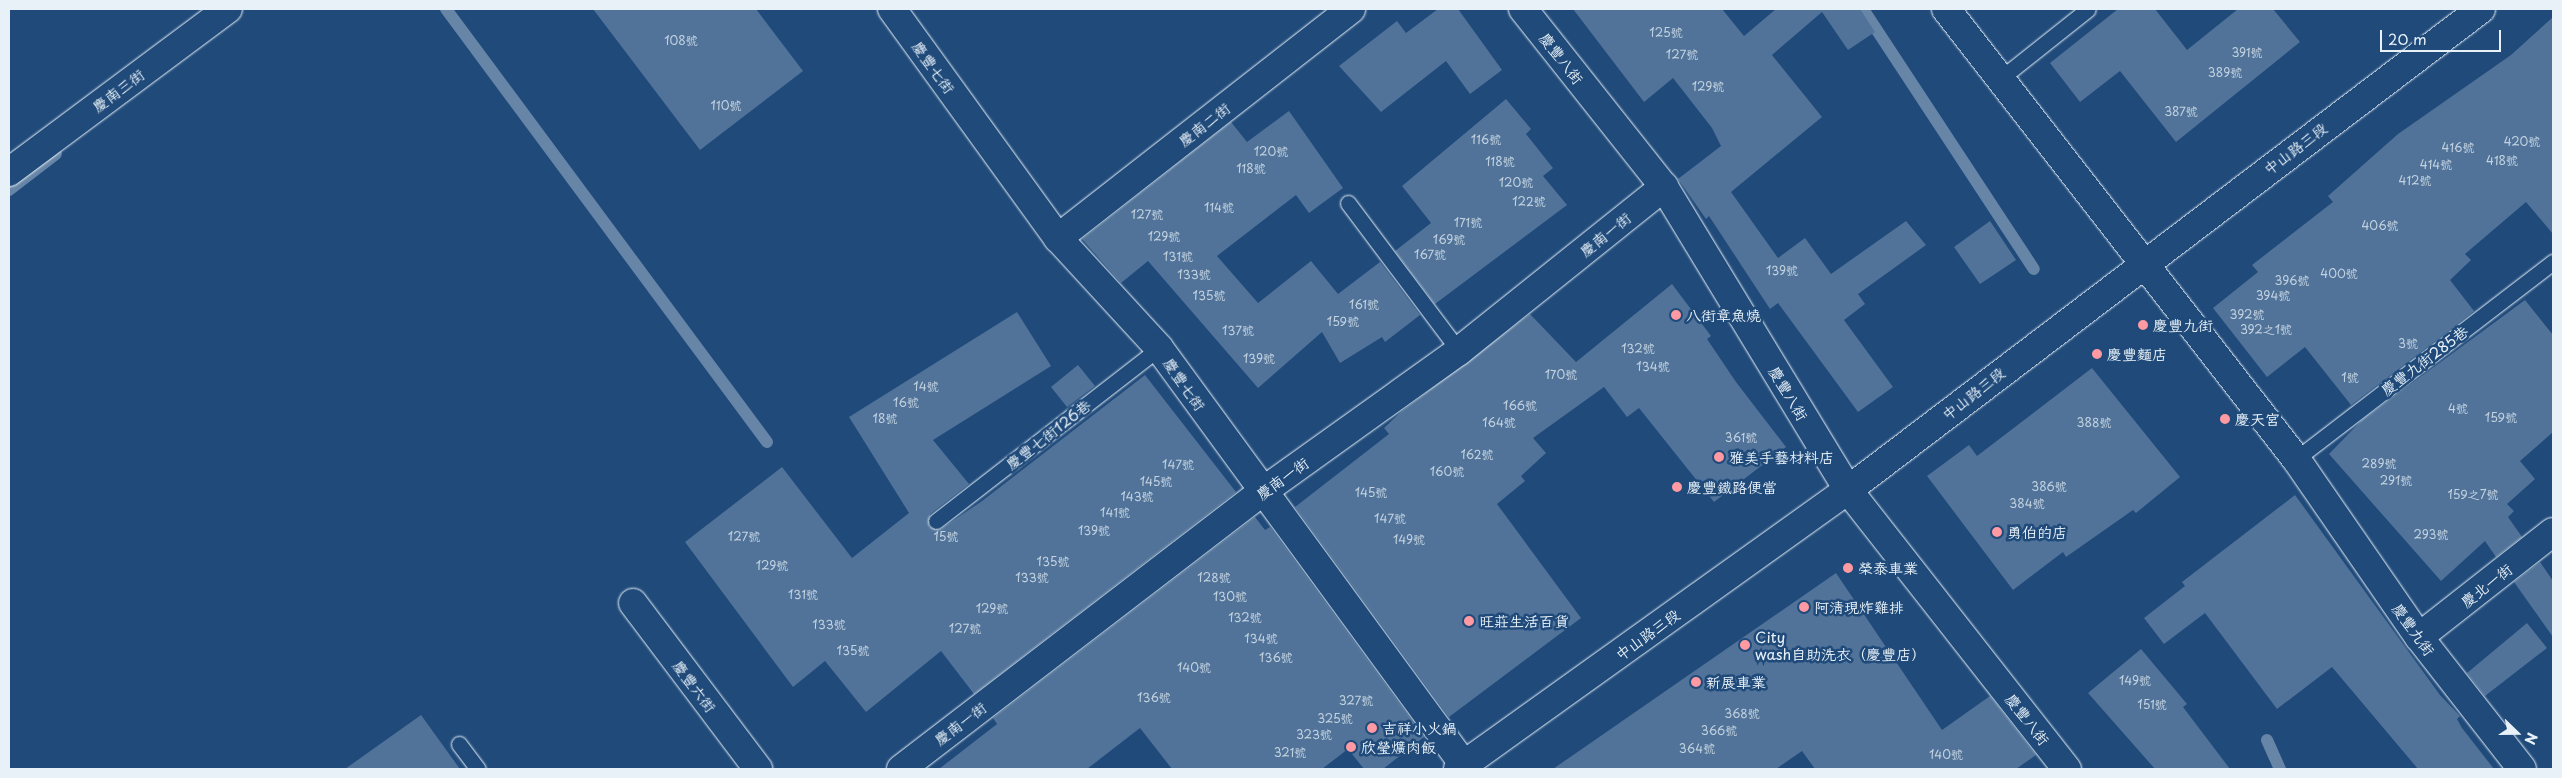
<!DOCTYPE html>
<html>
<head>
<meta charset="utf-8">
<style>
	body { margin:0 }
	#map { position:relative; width:2562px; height:778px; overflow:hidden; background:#1f4a7a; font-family:"Playpen Sans","LXGW WenKai TC",sans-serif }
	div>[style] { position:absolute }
	.stream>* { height:12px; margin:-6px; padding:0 6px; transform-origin:6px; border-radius:6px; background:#6685a7 }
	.building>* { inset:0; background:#517399 }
	.roads { filter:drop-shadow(0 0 1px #e8f1f8) drop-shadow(0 0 1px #e8f1f8) }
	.service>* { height:15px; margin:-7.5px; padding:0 7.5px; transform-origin:7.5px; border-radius:7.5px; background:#1f4a7a }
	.minor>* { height:28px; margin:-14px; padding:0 14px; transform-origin:14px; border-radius:14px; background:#1f4a7a }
	.primary>* { height:28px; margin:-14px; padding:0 14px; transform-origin:14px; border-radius:14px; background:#1f4a7a }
	.dots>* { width:14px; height:14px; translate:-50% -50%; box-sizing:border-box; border:2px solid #1f4a7a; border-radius:50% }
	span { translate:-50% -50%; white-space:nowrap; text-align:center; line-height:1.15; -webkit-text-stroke:5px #1f4a7a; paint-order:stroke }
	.number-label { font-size:12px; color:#c2d2e0 }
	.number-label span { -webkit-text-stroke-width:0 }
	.street-label { font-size:15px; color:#e8f1f8 }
	.poi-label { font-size:15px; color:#e8f1f8 }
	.left { translate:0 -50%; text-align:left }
	.frame { position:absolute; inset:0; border:10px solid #e8f1f8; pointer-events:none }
	.north { position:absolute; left:2492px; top:708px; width:50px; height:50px; -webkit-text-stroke:4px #1f4a7a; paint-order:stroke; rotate:112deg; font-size:14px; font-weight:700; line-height:20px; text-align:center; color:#e8f1f8 }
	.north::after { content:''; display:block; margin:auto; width:18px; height:22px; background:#e8f1f8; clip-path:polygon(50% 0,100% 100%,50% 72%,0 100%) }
	.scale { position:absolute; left:2380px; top:30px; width:121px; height:22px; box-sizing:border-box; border:2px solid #e8f1f8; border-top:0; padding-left:6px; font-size:15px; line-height:18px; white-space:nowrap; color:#e8f1f8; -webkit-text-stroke:4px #1f4a7a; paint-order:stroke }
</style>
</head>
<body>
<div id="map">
	<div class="stream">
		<div style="left:446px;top:9px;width:539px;rotate:53.45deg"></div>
		<div style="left:1863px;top:9px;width:311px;rotate:56.7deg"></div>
		<div style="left:9px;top:190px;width:59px;rotate:-37.5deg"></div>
		<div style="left:2267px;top:740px;width:32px;rotate:66deg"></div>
	</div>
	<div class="building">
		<div style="clip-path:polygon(593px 9px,756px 9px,803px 71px,700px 150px)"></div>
		<div style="clip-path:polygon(1438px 9px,1458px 9px,1502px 70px,1470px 94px,1446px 61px,1381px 112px,1339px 66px,1397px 21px,1406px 33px)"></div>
		<div style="clip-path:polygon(1573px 9px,1722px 9px,1744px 36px,1776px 9px,1860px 9px,1875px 32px,1848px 50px,1822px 12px,1772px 55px,1822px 117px,1731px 192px,1778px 258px,1805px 238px,1831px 274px,1906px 221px,1926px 245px,1858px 294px,1865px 304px,1844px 320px,1893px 387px,1858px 412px,1778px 303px,1770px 309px,1709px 216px,1706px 219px,1678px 179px,1721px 146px,1712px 128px,1673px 78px,1644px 102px)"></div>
		<div style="clip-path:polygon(2118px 9px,2155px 9px,2187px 50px,2238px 9px,2273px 9px,2300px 42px,2176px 142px,2120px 71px,2080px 102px,2050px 63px)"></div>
		<div style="clip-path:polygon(2553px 17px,2553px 234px,2526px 202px,2465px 254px,2471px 260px,2450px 280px,2474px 311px,2351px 405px,2305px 347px,2267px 377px,2213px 308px,2258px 272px,2252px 265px,2333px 202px,2328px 196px,2398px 134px,2511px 55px)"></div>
		<div style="clip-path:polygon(1506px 99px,1531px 129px,1526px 134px,1553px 168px,1543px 176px,1567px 205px,1435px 304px,1395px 251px,1431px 223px,1402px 186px)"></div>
		<div style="clip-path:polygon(1289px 111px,1343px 188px,1309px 213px,1296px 195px,1217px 256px,1258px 303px,1311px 261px,1338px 294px,1380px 262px,1420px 315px,1385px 342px,1382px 337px,1340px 363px,1322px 332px,1258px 388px,1148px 261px,1121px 283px,1082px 239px,1231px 122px,1247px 142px)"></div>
		<div style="clip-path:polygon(1990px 221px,2016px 260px,1980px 284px,1954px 247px)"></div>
		<div style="clip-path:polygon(1672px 284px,1711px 336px,1707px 339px,1736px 382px,1786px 447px,1714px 502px,1639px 408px,1627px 417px,1604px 387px,1533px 438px,1546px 453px,1521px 476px,1525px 481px,1497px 504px,1581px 618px,1449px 717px,1295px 507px,1389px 434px,1384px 428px,1402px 411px,1530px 314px,1576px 362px)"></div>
		<div style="clip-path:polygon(2525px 300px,2553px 335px,2553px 432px,2520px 461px,2535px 479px,2507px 504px,2514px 511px,2508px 517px,2522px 537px,2496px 557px,2485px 541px,2441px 581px,2329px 454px,2362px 420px)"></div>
		<div style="clip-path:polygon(1017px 312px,1051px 366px,933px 440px,969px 484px,930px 514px,929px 527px,941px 529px,982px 501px,1145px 375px,1236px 492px,974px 694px,941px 651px,866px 712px,825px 661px,793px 687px,685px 542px,782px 467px,852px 558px,909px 513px,849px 417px)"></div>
		<div style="clip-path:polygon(1078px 365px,1095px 386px,1067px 407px,1051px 387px)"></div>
		<div style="clip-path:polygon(2092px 368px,2180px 477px,2136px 513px,2133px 510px,2066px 557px,2063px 552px,2013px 590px,1927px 476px,1969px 445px,1977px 456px)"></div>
		<div style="clip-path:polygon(2295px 495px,2440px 695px,2460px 716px,2457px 719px,2462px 728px,2494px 769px,2418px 769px,2332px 667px,2277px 709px,2205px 613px,2164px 644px,2144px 618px,2185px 586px,2182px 582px)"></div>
		<div style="clip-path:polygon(1255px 517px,1265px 530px,1270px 527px,1424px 737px,1383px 769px,1364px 769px,1348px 749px,1322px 769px,1172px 769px,1140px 728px,1087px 769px,939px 769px,997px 724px,993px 718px)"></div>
		<div style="clip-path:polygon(2540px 562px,2553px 581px,2553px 637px,2514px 582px)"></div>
		<div style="clip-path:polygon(1836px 573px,1942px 730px,1990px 696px,2036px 755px,2016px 769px,1815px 769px,1802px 751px,1776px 769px,1553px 769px)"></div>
		<div style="clip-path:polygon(2527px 623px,2547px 648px,2485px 696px,2467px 673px)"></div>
		<div style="clip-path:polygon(2141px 649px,2187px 704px,2183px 707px,2230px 769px,2155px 769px,2088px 693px)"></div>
		<div style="clip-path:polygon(421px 715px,460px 769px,345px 769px)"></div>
	</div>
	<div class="roads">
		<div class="service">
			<div style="left:2000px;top:79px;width:112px;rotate:-38.5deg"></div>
			<div style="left:1348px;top:203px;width:185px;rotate:53.1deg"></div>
			<div style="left:2296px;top:459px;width:324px;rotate:-37.5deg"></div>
			<div style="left:936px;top:521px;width:282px;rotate:-37.8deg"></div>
			<div style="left:459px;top:744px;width:31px;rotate:53deg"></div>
		</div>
		<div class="minor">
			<div style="left:892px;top:9px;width:283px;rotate:54.1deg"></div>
			<div style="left:1058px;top:238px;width:149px;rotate:47.4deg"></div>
			<div style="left:1159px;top:348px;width:522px;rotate:53.81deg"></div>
			<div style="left:1523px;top:9px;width:227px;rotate:51.6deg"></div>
			<div style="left:1664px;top:187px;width:354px;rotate:58.7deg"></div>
			<div style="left:1848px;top:490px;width:355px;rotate:51.9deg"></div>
			<div style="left:1946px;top:9px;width:570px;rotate:52.13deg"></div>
			<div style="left:2296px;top:459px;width:216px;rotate:55.4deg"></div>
			<div style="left:2419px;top:637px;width:167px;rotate:52deg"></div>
			<div style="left:9px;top:172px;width:273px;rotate:-36.7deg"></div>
			<div style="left:1058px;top:238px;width:372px;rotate:-38deg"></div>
			<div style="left:633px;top:603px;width:208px;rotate:53deg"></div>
			<div style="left:2419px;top:637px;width:170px;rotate:-38.1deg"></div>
			<div style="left:901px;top:769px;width:455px;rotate:-37.5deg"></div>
			<div style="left:1262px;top:492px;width:242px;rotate:-35.6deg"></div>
			<div style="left:1459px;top:351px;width:263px;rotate:-38.7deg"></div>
		</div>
		<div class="primary">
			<div style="left:1458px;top:769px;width:480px;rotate:-35.6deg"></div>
			<div style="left:1848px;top:490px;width:795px;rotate:-37.23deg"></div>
		</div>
	</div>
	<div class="dots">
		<div style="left:1676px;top:315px;background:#ff9aa2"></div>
		<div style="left:2143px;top:325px;background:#ff9aa2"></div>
		<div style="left:2097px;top:354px;background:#ff9aa2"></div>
		<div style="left:2225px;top:419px;background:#ff9aa2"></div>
		<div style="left:1719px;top:457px;background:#ff9aa2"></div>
		<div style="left:1677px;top:487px;background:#ff9aa2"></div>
		<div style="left:1997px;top:532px;background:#ff9aa2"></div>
		<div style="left:1848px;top:568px;background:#ff9aa2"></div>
		<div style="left:1804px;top:607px;background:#ff9aa2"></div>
		<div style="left:1469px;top:621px;background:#ff9aa2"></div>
		<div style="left:1745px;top:645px;background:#ff9aa2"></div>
		<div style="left:1696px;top:682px;background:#ff9aa2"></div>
		<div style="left:1372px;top:728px;background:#ff9aa2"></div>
		<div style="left:1351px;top:747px;background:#ff9aa2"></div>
	</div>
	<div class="number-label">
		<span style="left:1666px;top:33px">125號</span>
		<span style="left:681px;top:41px">108號</span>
		<span style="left:2247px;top:53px">391號</span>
		<span style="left:1682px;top:55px">127號</span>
		<span style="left:2225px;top:73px">389號</span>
		<span style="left:1708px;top:87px">129號</span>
		<span style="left:726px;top:106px">110號</span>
		<span style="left:2181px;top:112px">387號</span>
		<span style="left:1486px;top:140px">116號</span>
		<span style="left:2522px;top:142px">420號</span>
		<span style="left:2458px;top:148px">416號</span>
		<span style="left:1271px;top:152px">120號</span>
		<span style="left:2502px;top:161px">418號</span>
		<span style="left:1500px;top:162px">118號</span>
		<span style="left:2436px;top:165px">414號</span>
		<span style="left:1251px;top:169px">118號</span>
		<span style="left:2415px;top:181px">412號</span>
		<span style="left:1516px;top:183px">120號</span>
		<span style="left:1529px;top:202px">122號</span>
		<span style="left:1219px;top:208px">114號</span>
		<span style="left:1147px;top:215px">127號</span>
		<span style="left:1468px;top:223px">171號</span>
		<span style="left:2380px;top:226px">406號</span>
		<span style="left:1164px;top:237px">129號</span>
		<span style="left:1449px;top:240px">169號</span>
		<span style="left:1430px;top:255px">167號</span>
		<span style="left:1178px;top:257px">131號</span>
		<span style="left:1782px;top:271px">139號</span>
		<span style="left:2339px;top:274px">400號</span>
		<span style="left:1194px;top:275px">133號</span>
		<span style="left:2292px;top:281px">396號</span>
		<span style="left:1209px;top:296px">135號</span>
		<span style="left:2273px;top:296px">394號</span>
		<span style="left:1364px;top:305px">161號</span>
		<span style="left:2247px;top:315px">392號</span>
		<span style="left:1343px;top:322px">159號</span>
		<span style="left:2266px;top:330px">392之1號</span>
		<span style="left:1238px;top:331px">137號</span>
		<span style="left:2408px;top:344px">3號</span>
		<span style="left:1638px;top:349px">132號</span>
		<span style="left:1259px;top:359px">139號</span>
		<span style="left:1653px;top:367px">134號</span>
		<span style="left:1561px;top:375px">170號</span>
		<span style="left:2350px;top:378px">1號</span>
		<span style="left:926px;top:387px">14號</span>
		<span style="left:906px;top:403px">16號</span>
		<span style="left:1520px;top:406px">166號</span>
		<span style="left:2458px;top:409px">4號</span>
		<span style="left:2501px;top:418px">159號</span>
		<span style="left:885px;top:419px">18號</span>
		<span style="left:1499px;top:423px">164號</span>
		<span style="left:2094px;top:423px">388號</span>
		<span style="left:1741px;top:438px">361號</span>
		<span style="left:1477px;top:455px">162號</span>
		<span style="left:2379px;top:464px">289號</span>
		<span style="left:1178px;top:465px">147號</span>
		<span style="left:1447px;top:472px">160號</span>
		<span style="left:2396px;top:481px">291號</span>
		<span style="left:1156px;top:482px">145號</span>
		<span style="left:2049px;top:487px">386號</span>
		<span style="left:1371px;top:493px">145號</span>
		<span style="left:2473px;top:495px">159之7號</span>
		<span style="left:1137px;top:497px">143號</span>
		<span style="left:2027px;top:504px">384號</span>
		<span style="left:1115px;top:513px">141號</span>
		<span style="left:1390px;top:519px">147號</span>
		<span style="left:1094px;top:531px">139號</span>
		<span style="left:2431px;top:535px">293號</span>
		<span style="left:744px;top:537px">127號</span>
		<span style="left:946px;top:537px">15號</span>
		<span style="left:1409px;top:540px">149號</span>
		<span style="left:1053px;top:562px">135號</span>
		<span style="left:772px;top:566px">129號</span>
		<span style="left:1032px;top:578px">133號</span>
		<span style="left:1214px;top:578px">128號</span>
		<span style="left:803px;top:595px">131號</span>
		<span style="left:1230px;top:597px">130號</span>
		<span style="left:992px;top:609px">129號</span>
		<span style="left:1245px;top:618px">132號</span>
		<span style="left:829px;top:625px">133號</span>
		<span style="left:965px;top:629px">127號</span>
		<span style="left:1261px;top:639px">134號</span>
		<span style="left:853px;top:651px">135號</span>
		<span style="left:1276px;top:658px">136號</span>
		<span style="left:1194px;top:668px">140號</span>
		<span style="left:2135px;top:681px">149號</span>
		<span style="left:1154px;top:698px">136號</span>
		<span style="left:1356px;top:701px">327號</span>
		<span style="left:2152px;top:705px">151號</span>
		<span style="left:1742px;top:714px">368號</span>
		<span style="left:1335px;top:719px">325號</span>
		<span style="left:1719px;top:731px">366號</span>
		<span style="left:1314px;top:735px">323號</span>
		<span style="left:1697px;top:749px">364號</span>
		<span style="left:1290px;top:753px">321號</span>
		<span style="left:1946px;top:755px">140號</span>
	</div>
	<div class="street-label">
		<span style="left:1562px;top:58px;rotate:52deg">慶豐八街</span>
		<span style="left:934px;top:67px;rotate:54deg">慶豐七街</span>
		<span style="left:118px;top:90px;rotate:-37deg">慶南三街</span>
		<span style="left:1204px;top:124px;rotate:-38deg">慶南二街</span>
		<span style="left:2295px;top:148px;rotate:-37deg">中山路三段</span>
		<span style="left:1605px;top:234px;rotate:-39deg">慶南一街</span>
		<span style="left:2424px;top:360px;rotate:-37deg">慶豐九街285巷</span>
		<span style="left:1185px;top:384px;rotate:55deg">慶豐七街</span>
		<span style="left:1789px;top:393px;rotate:59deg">慶豐八街</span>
		<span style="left:1973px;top:393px;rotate:-38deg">中山路三段</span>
		<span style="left:1048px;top:434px;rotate:-38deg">慶豐七街126巷</span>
		<span style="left:1282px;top:478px;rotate:-36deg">慶南一街</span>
		<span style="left:2486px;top:585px;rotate:-38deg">慶北一街</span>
		<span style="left:2414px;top:629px;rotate:54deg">慶豐九街</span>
		<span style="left:1647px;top:634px;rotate:-36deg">中山路三段</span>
		<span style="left:695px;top:686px;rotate:53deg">慶豐六街</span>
		<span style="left:2028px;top:719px;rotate:52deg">慶豐八街</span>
		<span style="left:960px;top:723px;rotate:-37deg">慶南一街</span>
	</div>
	<div class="poi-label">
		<span class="left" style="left:1686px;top:315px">八街章魚燒</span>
		<span class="left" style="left:2153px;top:325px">慶豐九街</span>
		<span class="left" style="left:2107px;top:354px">慶豐麵店</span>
		<span class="left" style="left:2235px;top:419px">慶天宮</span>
		<span class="left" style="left:1729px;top:457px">雅美手藝材料店</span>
		<span class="left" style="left:1687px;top:487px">慶豐鐵路便當</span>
		<span class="left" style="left:2007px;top:532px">勇伯的店</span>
		<span class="left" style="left:1858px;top:568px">榮泰車業</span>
		<span class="left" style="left:1814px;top:607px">阿清現炸雞排</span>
		<span class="left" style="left:1479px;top:621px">旺莊生活百貨</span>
		<span class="left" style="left:1755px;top:645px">City<br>wash自助洗衣（慶豐店）</span>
		<span class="left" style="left:1706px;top:682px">新展車業</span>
		<span class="left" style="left:1382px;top:728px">吉祥小火鍋</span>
		<span class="left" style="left:1361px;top:747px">欣瑩爌肉飯</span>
	</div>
	<div class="frame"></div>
	<div class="north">N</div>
	<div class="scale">20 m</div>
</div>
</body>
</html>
